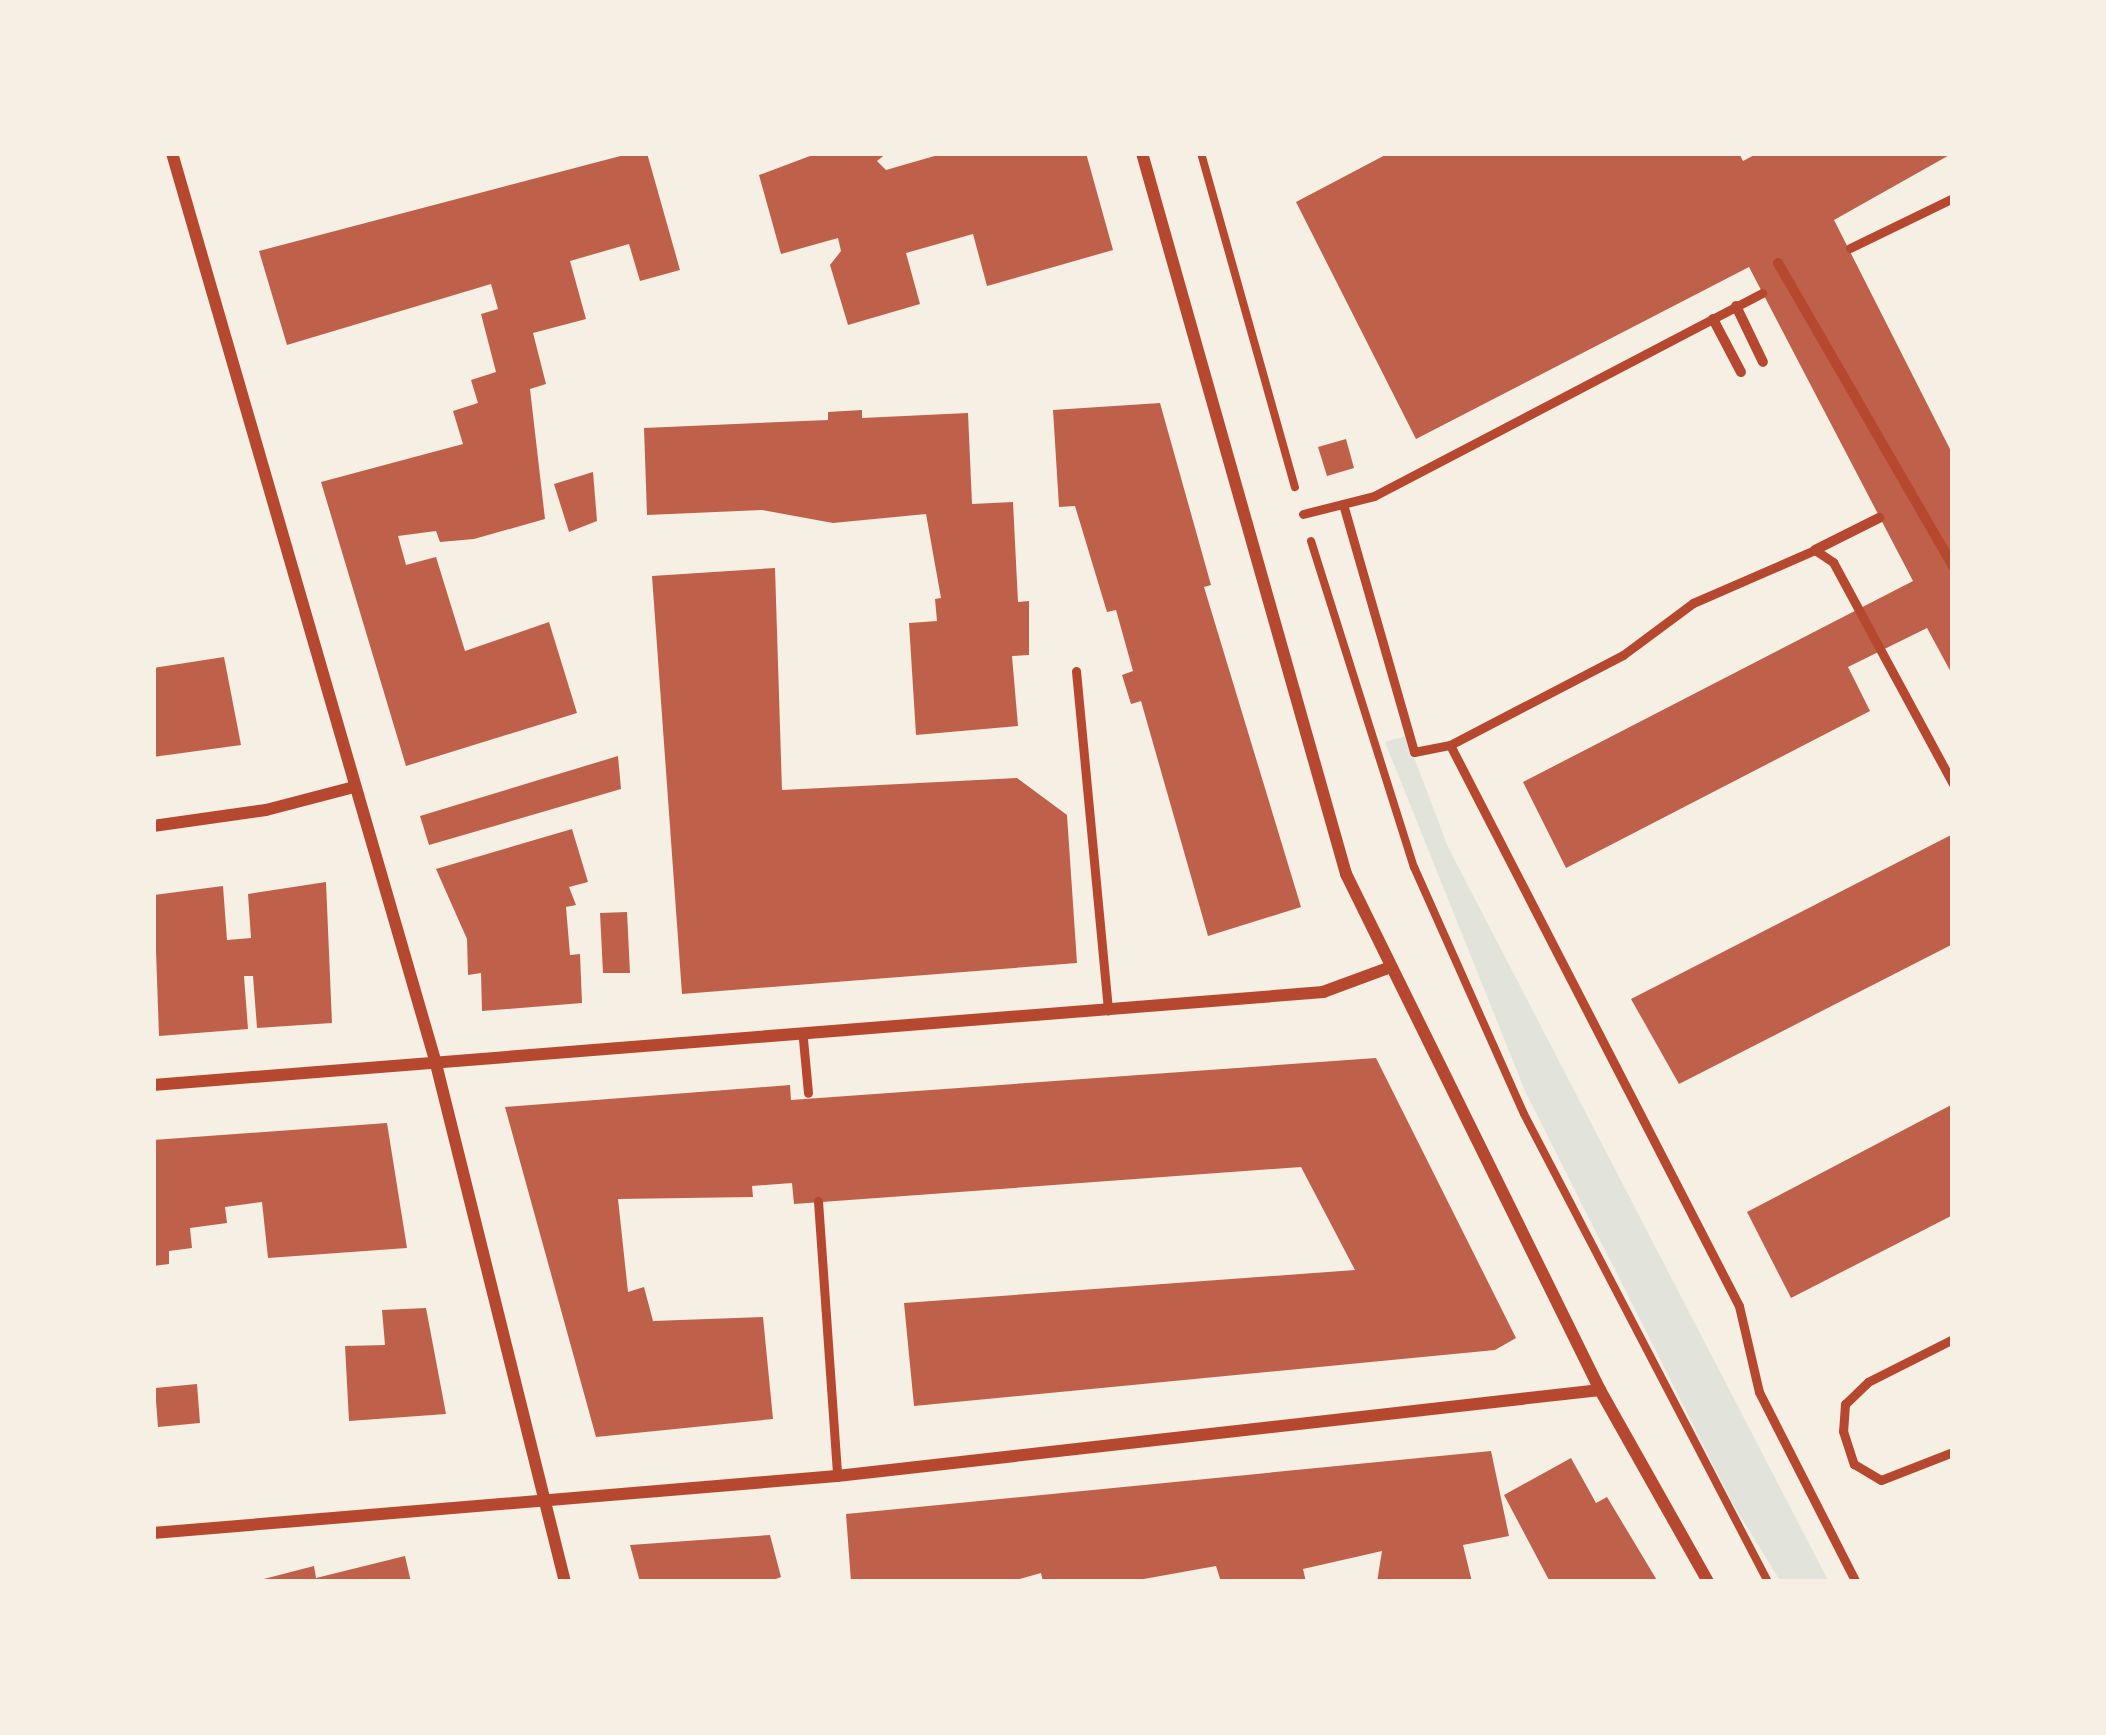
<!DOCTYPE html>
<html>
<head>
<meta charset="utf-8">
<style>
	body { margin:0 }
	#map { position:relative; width:2106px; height:1735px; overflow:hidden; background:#f6efe4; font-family:"Exo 2",sans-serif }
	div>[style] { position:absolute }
	.green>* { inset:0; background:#e2e4dc }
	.building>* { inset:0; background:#bf614a }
	.path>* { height:8px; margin:-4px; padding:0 4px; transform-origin:4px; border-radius:4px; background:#b5482f }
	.service>* { height:9px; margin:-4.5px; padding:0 4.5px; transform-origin:4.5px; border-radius:4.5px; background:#b5482f }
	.pedestrian>* { height:10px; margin:-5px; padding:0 5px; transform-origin:5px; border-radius:5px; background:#b5482f }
	.minor>* { height:12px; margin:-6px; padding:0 6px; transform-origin:6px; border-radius:6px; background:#b5482f }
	span { translate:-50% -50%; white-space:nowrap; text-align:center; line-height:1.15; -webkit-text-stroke:12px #f6efe4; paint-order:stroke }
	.frame { position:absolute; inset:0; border:156px solid #f6efe4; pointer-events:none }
</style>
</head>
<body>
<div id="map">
	<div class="green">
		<div style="clip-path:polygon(1406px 736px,1448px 847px,1829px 1582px,1781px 1582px,1734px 1506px,1525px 1091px,1385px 742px)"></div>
	</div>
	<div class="building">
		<div style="clip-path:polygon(632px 153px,647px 153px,680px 270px,640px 281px,629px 244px,570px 261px,586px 319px,533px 333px,546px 384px,530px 389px,545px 519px,474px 539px,440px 542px,436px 531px,398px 536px,406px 565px,436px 557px,465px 651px,549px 622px,577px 713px,406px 766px,321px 482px,463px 444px,453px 411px,478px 403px,471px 380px,496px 372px,481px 314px,498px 309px,491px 284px,287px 345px,259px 251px)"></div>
		<div style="clip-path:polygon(818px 153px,887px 153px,877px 161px,886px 170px,945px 153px,1086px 153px,1113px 250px,987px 286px,973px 234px,906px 253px,920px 304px,848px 325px,830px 265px,841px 251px,838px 238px,781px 254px,759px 175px)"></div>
		<div style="clip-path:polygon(1389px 153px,1739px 153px,1743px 161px,1758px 153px,1953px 153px,1834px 220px,1953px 455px,1953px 676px,1927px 628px,1848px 667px,1870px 711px,1566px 868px,1523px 782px,1913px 581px,1749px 267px,1416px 439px,1296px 202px)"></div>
		<div style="clip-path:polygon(1160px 403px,1211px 585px,1204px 587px,1301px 907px,1208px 936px,1141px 701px,1131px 704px,1122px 675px,1133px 671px,1116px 610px,1107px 612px,1075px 506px,1059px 507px,1053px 410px)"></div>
		<div style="clip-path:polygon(862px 410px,862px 418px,968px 413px,972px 504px,1013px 502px,1018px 602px,1029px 601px,1029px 655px,1012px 656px,1018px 726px,916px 735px,909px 623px,937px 621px,935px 599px,941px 598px,926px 514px,833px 523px,762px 510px,647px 515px,644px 428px,828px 420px,828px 412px)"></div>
		<div style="clip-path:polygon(1346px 439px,1354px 468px,1327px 476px,1318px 447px)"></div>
		<div style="clip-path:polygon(593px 472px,597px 521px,569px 532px,554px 484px)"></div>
		<div style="clip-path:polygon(775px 568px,782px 790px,1017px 778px,1067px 815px,1077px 963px,682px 994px,652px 576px)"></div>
		<div style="clip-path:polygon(224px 657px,241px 745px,153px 757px,153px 668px)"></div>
		<div style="clip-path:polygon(618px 756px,621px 789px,429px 845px,420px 816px)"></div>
		<div style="clip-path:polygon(572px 829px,588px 882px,569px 887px,576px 905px,566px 907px,570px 955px,580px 954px,582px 1003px,482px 1011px,481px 973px,468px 975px,467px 939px,436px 869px)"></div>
		<div style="clip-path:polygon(1953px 834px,1953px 944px,1679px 1084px,1631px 999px)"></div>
		<div style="clip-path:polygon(326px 882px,332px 1023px,257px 1028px,253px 976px,244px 976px,248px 1029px,159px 1036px,154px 895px,223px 886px,227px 940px,251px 938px,248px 894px)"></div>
		<div style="clip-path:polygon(627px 912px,630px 973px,603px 973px,600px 913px)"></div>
		<div style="clip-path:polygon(1376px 1058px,1516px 1338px,1495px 1350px,914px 1406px,904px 1303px,1355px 1270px,1301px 1167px,794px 1204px,792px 1183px,752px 1186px,753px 1197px,618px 1199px,628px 1292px,644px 1287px,653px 1321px,763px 1317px,773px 1419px,596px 1437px,505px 1107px,790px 1085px,791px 1100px)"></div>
		<div style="clip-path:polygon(1953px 1104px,1953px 1215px,1791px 1298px,1747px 1212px)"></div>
		<div style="clip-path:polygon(387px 1123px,407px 1248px,268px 1258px,262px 1202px,225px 1207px,227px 1223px,190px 1228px,192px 1248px,169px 1251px,169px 1264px,153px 1266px,153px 1140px)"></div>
		<div style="clip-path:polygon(426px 1308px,446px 1414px,349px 1421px,345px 1346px,385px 1345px,382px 1310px)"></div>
		<div style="clip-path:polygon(197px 1384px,200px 1423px,158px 1427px,155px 1388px)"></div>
		<div style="clip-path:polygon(1491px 1451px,1509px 1536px,1463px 1545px,1472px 1582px,1377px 1582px,1382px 1551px,1303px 1569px,1306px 1582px,1221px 1582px,1216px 1566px,1127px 1582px,1043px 1582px,1041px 1573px,1009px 1582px,851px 1582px,846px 1514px)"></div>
		<div style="clip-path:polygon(1571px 1458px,1596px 1503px,1607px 1497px,1658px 1582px,1550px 1582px,1504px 1495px)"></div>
		<div style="clip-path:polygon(770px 1535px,781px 1577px,768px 1582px,640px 1582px,630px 1545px)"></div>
		<div style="clip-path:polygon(405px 1556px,411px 1582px,252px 1582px,314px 1566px,316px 1578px)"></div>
	</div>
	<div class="path">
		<div style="left:1201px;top:153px;width:347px;rotate:74.3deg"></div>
		<div style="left:1311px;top:541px;width:342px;rotate:72.5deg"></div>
		<div style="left:1414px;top:867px;width:270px;rotate:66deg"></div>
		<div style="left:1524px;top:1114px;width:528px;rotate:62.46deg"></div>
	</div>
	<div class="service">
		<div style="left:1850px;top:248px;width:114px;rotate:-25.9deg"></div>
		<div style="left:1343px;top:504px;width:258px;rotate:74deg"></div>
		<div style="left:1414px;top:752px;width:37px;rotate:-11deg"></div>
		<div style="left:1450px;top:745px;width:631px;rotate:62.74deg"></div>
		<div style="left:1739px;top:1306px;width:88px;rotate:76.9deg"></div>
		<div style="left:1759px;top:1392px;width:213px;rotate:63deg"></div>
		<div style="left:1303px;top:514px;width:73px;rotate:-14.2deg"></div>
		<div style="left:1374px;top:496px;width:438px;rotate:-27.6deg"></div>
		<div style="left:1076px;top:671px;width:341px;rotate:84.6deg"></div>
		<div style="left:1450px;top:745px;width:195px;rotate:-27.5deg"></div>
		<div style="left:1623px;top:655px;width:87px;rotate:-36.6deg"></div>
		<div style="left:1693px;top:603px;width:133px;rotate:-23.5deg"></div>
		<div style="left:1815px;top:550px;width:22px;rotate:34deg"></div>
		<div style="left:1833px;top:562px;width:252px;rotate:61.6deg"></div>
		<div style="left:803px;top:1039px;width:54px;rotate:84.7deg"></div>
		<div style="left:818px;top:1201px;width:276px;rotate:86deg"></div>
		<div style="left:1953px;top:1339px;width:95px;rotate:153.2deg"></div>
		<div style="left:1868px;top:1382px;width:32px;rotate:136deg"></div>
		<div style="left:1845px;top:1404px;width:27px;rotate:94deg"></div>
		<div style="left:1843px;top:1431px;width:35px;rotate:72deg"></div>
		<div style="left:1854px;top:1464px;width:31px;rotate:31deg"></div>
		<div style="left:1881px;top:1480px;width:77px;rotate:-21.3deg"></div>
	</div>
	<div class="pedestrian">
		<div style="left:1778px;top:263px;width:350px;rotate:60deg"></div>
		<div style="left:1736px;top:306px;width:62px;rotate:64.3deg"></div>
		<div style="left:1713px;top:319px;width:60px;rotate:62.2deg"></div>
		<div style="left:1815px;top:550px;width:72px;rotate:-26.6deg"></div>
	</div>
	<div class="minor">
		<div style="left:172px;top:153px;width:944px;rotate:73.83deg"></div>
		<div style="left:435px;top:1060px;width:538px;rotate:76.02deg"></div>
		<div style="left:1142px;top:153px;width:749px;rotate:74.2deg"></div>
		<div style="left:1346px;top:874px;width:575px;rotate:63.79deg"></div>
		<div style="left:1600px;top:1390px;width:220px;rotate:60.6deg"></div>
		<div style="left:153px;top:826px;width:114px;rotate:-8.1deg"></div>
		<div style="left:266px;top:810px;width:91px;rotate:-14.6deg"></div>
		<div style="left:153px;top:1085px;width:1174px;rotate:-4.54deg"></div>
		<div style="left:1323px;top:992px;width:69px;rotate:-20.3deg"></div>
		<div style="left:153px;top:1533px;width:686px;rotate:-4.76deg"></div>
		<div style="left:837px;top:1476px;width:768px;rotate:-6.43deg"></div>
	</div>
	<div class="frame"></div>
</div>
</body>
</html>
